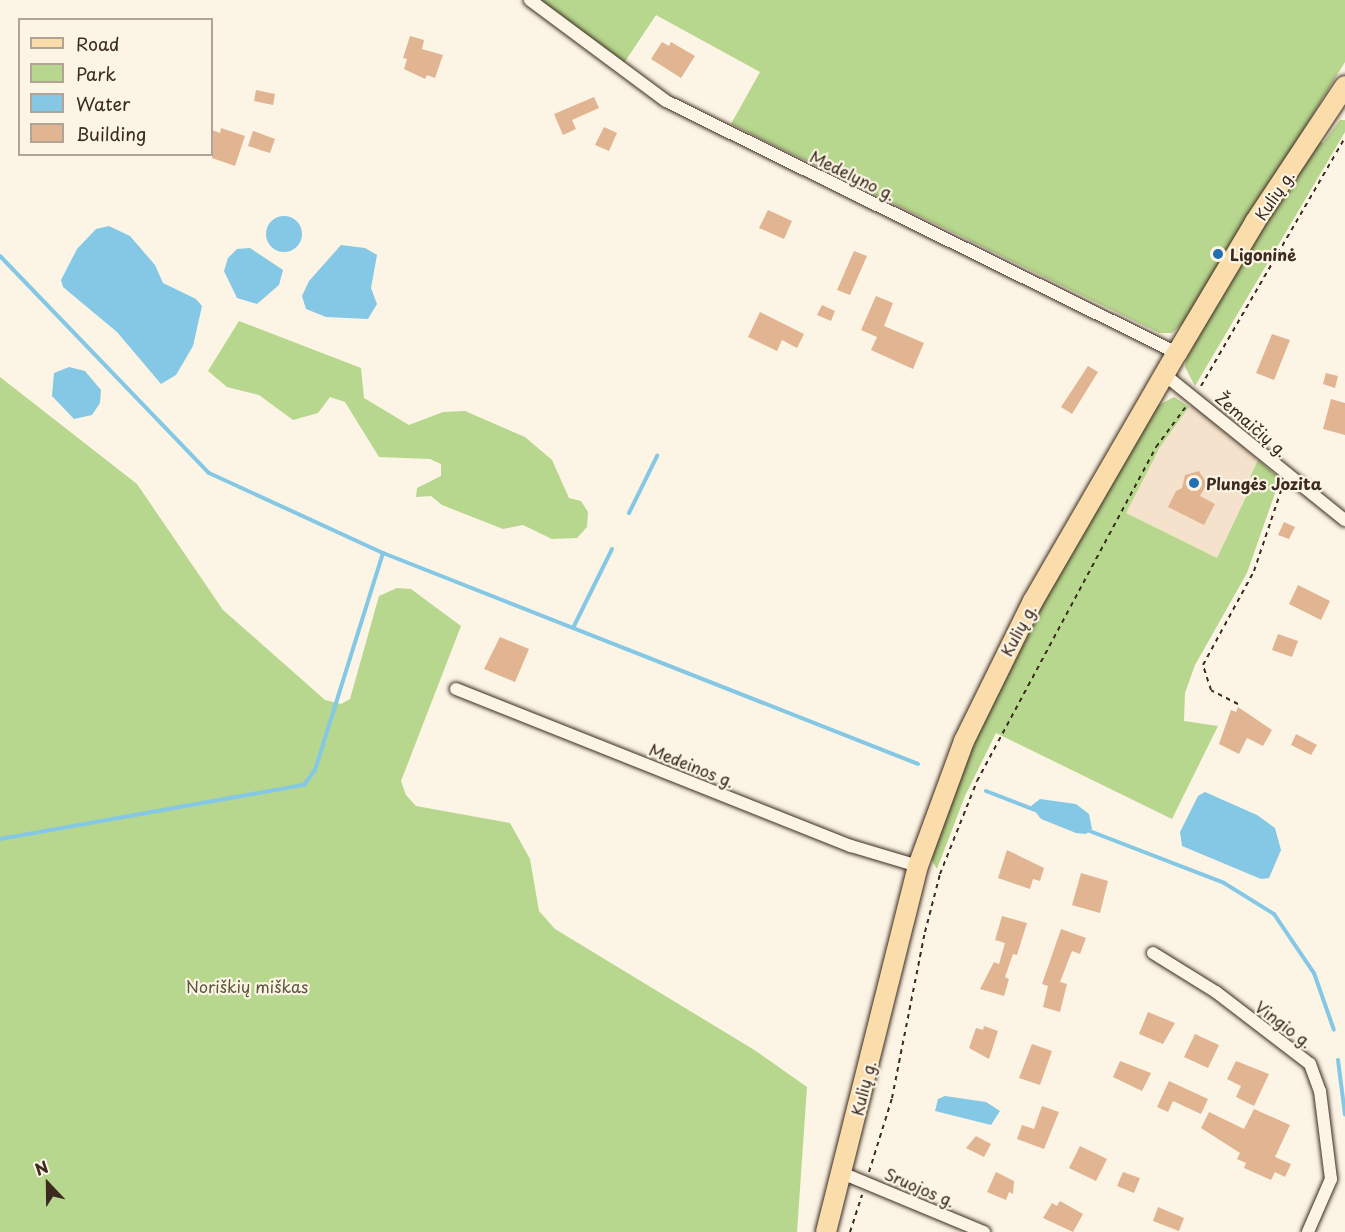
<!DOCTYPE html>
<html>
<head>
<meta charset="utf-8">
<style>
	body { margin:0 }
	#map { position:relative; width:1345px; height:1232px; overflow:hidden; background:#fcf5e5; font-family:"Playpen Sans",sans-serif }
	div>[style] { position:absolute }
	.built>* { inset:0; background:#f4e2cc }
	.green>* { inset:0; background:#b7d68e }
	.water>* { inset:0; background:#84c8e5 }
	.round { border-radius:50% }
	.stream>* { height:4px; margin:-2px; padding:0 2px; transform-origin:2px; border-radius:2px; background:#84c8e5 }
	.building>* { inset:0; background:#e1b492 }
	.path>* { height:2px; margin-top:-1px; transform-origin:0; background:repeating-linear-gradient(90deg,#3b2a1e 0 4.5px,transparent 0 9px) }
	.roads { filter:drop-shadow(0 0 2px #3b2a1e) drop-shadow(0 0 2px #3b2a1e) }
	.street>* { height:12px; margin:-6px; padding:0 6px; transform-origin:6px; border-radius:6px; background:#fcf5e5 }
	.primary>* { height:20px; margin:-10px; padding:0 10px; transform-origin:10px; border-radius:10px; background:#faddab }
	.dots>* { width:16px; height:16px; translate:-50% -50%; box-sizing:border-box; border:3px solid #fcf5e5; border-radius:50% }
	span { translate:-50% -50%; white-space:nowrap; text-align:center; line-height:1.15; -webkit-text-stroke:4.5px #fcf5e5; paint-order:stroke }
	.street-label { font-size:16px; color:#3b2a1e }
	.poi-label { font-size:16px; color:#3b2a1e; font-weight:700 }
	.left { translate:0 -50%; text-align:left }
	.park-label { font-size:16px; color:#5a553a }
	.legend { position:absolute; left:18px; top:18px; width:195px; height:138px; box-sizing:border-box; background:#fcf5e5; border:2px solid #afa495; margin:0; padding:8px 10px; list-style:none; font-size:18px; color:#3b2a1e }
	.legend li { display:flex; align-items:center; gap:12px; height:30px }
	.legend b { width:30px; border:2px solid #afa495 }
	.north { position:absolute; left:18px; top:1154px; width:60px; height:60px; -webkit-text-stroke:4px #fcf5e5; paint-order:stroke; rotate:338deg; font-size:16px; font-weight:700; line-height:24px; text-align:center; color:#3b2a1e }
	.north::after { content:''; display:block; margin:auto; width:21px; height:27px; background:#3b2a1e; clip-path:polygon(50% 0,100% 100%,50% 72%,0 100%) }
</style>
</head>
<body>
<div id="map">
	<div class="built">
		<div style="clip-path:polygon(1193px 402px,1258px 460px,1250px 477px,1254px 480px,1217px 558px,1125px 513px,1160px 447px)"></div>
	</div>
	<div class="green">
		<div style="clip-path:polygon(541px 0,1345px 0,1345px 62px,1187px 320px,1172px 333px,1159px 333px,731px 124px,760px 72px,656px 15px,624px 63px)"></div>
		<div style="clip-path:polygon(1340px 120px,1345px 120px,1345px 132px,1195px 386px,1185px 367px,1186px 360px,1204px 324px,1268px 218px,1320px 142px,1323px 143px)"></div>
		<div style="clip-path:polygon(239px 321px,361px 368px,364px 398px,409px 425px,443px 412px,465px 411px,525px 437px,552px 460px,569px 498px,581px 501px,588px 512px,587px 527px,577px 538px,552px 539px,523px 525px,503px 529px,442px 505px,431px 496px,416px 497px,417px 488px,441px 476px,441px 464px,430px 459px,379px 457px,345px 402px,330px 397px,318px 413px,293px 420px,259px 395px,227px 387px,208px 371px)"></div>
		<div style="clip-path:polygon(0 377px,137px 484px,223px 610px,325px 700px,341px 704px,350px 699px,379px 596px,397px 588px,411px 589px,461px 626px,401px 781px,406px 795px,416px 806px,510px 823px,530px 859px,539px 911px,555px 929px,756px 1051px,807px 1087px,797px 1232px,0 1232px)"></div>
		<div style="clip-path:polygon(1174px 397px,1189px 407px,1160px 447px,1126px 513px,1217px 558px,1254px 480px,1250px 477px,1258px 460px,1280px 479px,1247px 573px,1195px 665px,1185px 693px,1184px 721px,1218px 726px,1172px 819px,996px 733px,965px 796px,937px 869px,930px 857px,976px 733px,1044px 597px,1157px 406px)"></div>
	</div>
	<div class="water">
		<div class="round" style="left:266px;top:216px;width:36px;height:36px"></div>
		<div style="clip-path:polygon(109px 226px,130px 236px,155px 265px,163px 283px,196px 299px,202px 306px,193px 346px,176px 375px,161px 384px,117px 332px,63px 287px,61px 280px,77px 249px,96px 229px)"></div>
		<div style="clip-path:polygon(341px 245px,365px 248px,377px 255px,371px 288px,377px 304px,368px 319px,326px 317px,306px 309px,302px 296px,309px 281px)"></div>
		<div style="clip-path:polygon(250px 248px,283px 270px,279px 285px,257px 304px,237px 298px,224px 271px,228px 258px,237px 249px)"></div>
		<div style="clip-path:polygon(69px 367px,85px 371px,101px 390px,100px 403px,92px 415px,74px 419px,52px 396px,54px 373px)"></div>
		<div style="clip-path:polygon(1205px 792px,1257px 815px,1275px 828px,1281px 850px,1269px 878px,1261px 879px,1182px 846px,1180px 832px,1198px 796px)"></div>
		<div style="clip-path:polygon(1040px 799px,1076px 804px,1089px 814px,1092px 829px,1086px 834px,1076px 833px,1041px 819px,1031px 806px)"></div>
		<div style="clip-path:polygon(945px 1096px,986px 1102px,1000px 1111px,991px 1125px,935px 1111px,938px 1099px)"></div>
	</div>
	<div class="stream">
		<div style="left:0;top:256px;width:301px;rotate:46.1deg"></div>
		<div style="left:209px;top:473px;width:192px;rotate:24.7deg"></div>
		<div style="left:383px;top:553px;width:575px;rotate:21.52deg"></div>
		<div style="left:629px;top:513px;width:64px;rotate:-63.8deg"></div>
		<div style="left:573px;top:628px;width:88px;rotate:-63.7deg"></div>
		<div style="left:986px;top:791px;width:53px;rotate:21.2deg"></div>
		<div style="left:1087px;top:830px;width:147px;rotate:21.1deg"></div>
		<div style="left:1224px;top:883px;width:59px;rotate:31.8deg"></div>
		<div style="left:1274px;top:914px;width:71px;rotate:55.9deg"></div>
		<div style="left:1314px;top:973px;width:60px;rotate:70.7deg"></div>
		<div style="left:0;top:839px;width:309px;rotate:-10.1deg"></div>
		<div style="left:304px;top:785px;width:19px;rotate:-54deg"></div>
		<div style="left:315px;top:770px;width:227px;rotate:-72.6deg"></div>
		<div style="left:1338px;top:1060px;width:55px;rotate:82.7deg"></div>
	</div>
	<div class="building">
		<div style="clip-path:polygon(410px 36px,424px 40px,422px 49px,443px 55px,435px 78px,427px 75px,425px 79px,404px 69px,407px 59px,403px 58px)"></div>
		<div style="clip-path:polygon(662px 42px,669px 46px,671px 42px,695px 56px,681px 78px,651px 59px)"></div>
		<div style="clip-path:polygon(256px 90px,275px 94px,273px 105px,254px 101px)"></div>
		<div style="clip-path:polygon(594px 97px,599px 108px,572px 120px,576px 129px,563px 135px,554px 114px)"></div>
		<div style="clip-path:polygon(604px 127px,617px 133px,609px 151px,595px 145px)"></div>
		<div style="clip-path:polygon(221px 128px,245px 136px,235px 166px,212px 158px,212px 130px,220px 133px)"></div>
		<div style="clip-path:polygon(253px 131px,275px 139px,270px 153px,248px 146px)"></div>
		<div style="clip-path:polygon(768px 210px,792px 221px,784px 239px,759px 228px)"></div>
		<div style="clip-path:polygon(854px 251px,867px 256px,850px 295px,837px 290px)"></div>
		<div style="clip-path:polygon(876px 296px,893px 303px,884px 326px,924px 343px,913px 369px,871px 350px,877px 337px,861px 330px)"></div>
		<div style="clip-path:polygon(822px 305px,835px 311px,831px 321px,817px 315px)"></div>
		<div style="clip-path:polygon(760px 312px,804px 334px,797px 348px,782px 340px,777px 351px,748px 337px)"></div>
		<div style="clip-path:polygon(1272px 334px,1290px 340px,1274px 380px,1256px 373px)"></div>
		<div style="clip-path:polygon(1088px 366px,1098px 372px,1072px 414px,1061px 407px)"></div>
		<div style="clip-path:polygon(1326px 373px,1338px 376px,1335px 388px,1323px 384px)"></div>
		<div style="clip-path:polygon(1331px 399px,1345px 403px,1345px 435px,1323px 429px)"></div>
		<div style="clip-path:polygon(1199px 471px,1207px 484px,1200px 496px,1215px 504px,1204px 525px,1168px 507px,1176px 491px,1182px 488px,1185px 475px)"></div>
		<div style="clip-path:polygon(1284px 522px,1295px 527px,1289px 539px,1278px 535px)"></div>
		<div style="clip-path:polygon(1298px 585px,1330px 601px,1321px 620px,1289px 604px)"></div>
		<div style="clip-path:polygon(1278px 634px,1298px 641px,1292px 657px,1272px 650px)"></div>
		<div style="clip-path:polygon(500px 637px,529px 649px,515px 682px,484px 669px)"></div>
		<div style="clip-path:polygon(1238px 707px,1272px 730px,1263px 746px,1247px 738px,1239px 754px,1219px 744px,1231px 710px,1236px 712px)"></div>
		<div style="clip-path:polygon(1296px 734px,1317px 745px,1311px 755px,1291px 745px)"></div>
		<div style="clip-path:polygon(1007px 850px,1044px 868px,1040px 881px,1033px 879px,1030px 889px,998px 878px)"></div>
		<div style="clip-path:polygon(1081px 873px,1108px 881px,1100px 913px,1072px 905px)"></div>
		<div style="clip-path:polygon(1002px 916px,1027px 923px,1017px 955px,1013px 954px,1005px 977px,1009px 979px,1004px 996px,980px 989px,994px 962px,999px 964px,1005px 943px,995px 940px)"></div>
		<div style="clip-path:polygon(1061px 929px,1086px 938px,1080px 954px,1072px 951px,1060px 982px,1067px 984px,1060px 1012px,1043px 1007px,1048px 986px,1042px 984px)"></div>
		<div style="clip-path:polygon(1148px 1012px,1175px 1023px,1163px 1044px,1139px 1034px)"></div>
		<div style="clip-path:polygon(984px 1026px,998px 1031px,989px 1059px,969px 1048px,976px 1028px,983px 1030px)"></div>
		<div style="clip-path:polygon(1195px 1034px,1219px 1045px,1208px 1068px,1184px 1057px)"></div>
		<div style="clip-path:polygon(1032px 1044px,1052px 1051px,1040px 1085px,1019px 1078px)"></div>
		<div style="clip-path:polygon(1120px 1061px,1151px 1073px,1142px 1091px,1113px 1077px)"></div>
		<div style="clip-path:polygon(1236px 1061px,1269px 1074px,1254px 1106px,1236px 1097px,1241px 1086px,1227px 1079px)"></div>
		<div style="clip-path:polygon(1169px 1081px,1208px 1099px,1201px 1114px,1173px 1101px,1168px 1112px,1157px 1107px)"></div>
		<div style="clip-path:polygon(1042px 1106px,1059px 1112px,1044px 1149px,1017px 1139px,1022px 1125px,1034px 1129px)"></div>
		<div style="clip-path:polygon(1254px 1109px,1290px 1125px,1275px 1157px,1291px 1164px,1285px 1177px,1275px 1172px,1271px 1180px,1244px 1168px,1246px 1163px,1237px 1159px,1240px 1153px,1201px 1128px,1209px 1112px,1244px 1129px)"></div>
		<div style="clip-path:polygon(976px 1136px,991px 1144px,984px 1157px,966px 1148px)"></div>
		<div style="clip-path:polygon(1080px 1146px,1107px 1159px,1096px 1181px,1069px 1168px)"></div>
		<div style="clip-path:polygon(996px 1172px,1014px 1181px,1013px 1194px,1009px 1192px,1006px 1200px,987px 1192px)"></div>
		<div style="clip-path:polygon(1123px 1172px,1140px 1178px,1134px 1193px,1117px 1186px)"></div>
		<div style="clip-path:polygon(1060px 1201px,1083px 1214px,1073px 1232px,1043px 1218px,1052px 1203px,1057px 1206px)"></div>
		<div style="clip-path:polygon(1158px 1207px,1184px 1218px,1179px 1231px,1153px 1221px)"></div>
	</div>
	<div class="path">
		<div style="left:1201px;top:386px;width:287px;rotate:-59.9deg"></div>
		<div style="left:1238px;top:704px;width:30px;rotate:-153deg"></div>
		<div style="left:1211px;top:690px;width:26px;rotate:-108deg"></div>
		<div style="left:1203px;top:665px;width:107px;rotate:-61.5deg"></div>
		<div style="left:1254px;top:571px;width:91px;rotate:-71.4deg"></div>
		<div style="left:869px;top:1172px;width:77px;rotate:-72.7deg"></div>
		<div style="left:892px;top:1098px;width:169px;rotate:-78.8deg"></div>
		<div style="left:925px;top:932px;width:60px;rotate:-75.5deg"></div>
		<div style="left:940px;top:874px;width:100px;rotate:-68.3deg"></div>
		<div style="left:977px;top:781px;width:379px;rotate:-61.8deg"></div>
		<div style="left:1156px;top:447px;width:49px;rotate:-53.4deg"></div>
		<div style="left:850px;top:1232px;width:39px;rotate:-72deg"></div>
	</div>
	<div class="roads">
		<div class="street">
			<div style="left:530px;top:0;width:169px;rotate:36.6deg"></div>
			<div style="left:666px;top:101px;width:570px;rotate:26.25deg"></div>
			<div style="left:1165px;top:375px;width:231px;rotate:38.9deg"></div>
			<div style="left:456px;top:689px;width:425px;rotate:21.7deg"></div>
			<div style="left:851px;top:846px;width:70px;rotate:16.6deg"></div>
			<div style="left:1153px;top:953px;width:74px;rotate:31.8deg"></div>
			<div style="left:1216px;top:992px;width:118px;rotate:37.5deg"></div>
			<div style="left:1310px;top:1064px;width:29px;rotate:70deg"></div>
			<div style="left:1320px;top:1091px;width:89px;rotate:82.9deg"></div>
			<div style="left:1331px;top:1179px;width:58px;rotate:113.5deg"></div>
			<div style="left:842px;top:1173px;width:154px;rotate:22.6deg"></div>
		</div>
		<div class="primary">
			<div style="left:826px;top:1232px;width:377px;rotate:-75.9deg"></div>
			<div style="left:918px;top:866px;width:133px;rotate:-69.8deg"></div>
			<div style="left:964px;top:741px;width:156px;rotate:-63.8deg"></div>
			<div style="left:1033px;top:601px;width:287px;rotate:-59.9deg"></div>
			<div style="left:1177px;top:353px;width:152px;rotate:-59.2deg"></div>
			<div style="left:1255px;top:222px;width:163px;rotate:-56.5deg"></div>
		</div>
	</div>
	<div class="dots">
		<div style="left:1218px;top:254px;background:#1f6fb2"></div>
		<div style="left:1194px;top:483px;background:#1f6fb2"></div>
	</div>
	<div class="street-label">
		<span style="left:853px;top:175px;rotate:26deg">Medelyno g.</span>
		<span style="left:1274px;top:195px;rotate:-56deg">Kulių g.</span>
		<span style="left:1252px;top:424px;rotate:41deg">Žemaičių g.</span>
		<span style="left:1018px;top:630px;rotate:-62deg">Kulių g.</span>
		<span style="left:692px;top:765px;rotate:22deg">Medeinos g.</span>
		<span style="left:1284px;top:1024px;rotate:37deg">Vingio g.</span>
		<span style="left:863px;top:1088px;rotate:-76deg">Kulių g.</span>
		<span style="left:920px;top:1187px;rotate:23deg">Sruojos g.</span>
	</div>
	<div class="poi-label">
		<span class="left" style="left:1230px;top:254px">Ligoninė</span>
		<span class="left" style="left:1206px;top:483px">Plungės Jozita</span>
	</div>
	<div class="park-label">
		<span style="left:247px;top:986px">Noriškių miškas</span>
	</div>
	<ul class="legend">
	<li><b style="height:8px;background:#faddab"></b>Road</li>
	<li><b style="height:16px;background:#b7d68e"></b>Park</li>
	<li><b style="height:16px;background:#84c8e5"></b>Water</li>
	<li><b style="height:16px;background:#e1b492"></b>Building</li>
	</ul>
	<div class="north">N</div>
</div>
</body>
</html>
